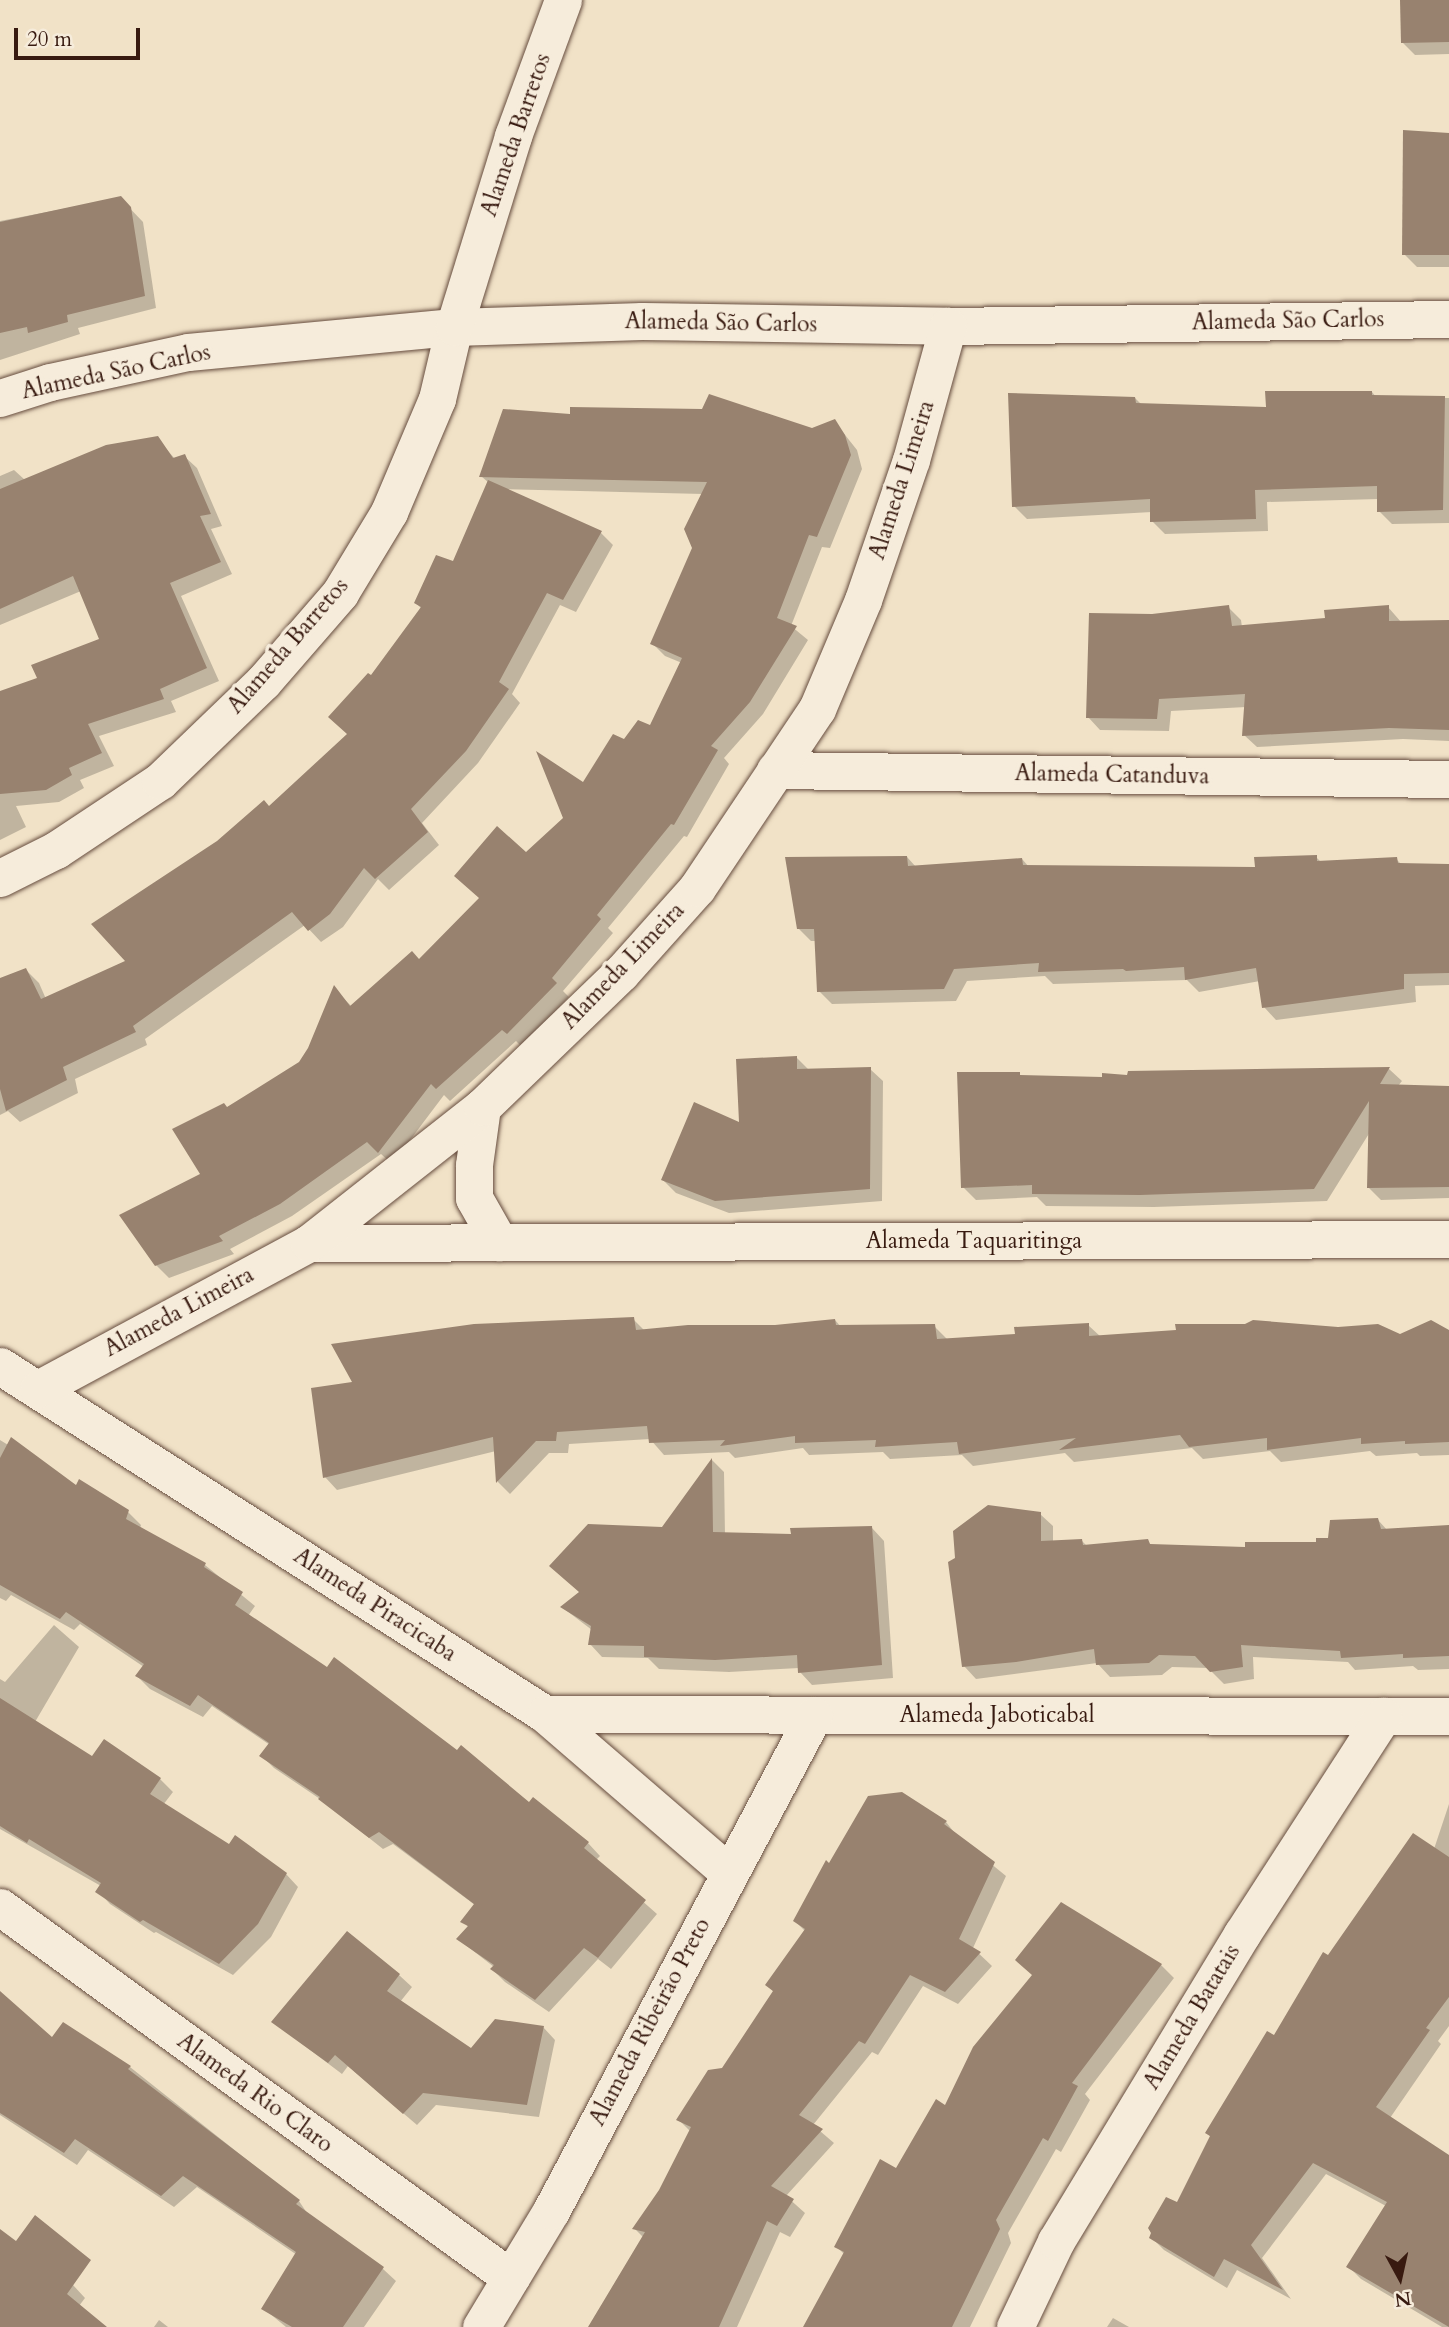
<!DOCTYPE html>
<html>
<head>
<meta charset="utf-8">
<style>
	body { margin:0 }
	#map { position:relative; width:1449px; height:2327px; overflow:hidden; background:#f1e2c7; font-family:Cardo,serif }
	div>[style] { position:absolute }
	.shadow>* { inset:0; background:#0003 }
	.building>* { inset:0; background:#98826f }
	.roads { filter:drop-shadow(0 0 2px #664c3e) drop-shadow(0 0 2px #664c3e) }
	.street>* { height:37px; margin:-18.5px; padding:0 18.5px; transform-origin:18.5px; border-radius:18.5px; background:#f6ecdb }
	span { translate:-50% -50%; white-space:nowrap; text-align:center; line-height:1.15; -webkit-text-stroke:7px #f6ecdb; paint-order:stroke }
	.street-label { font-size:23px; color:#381a10 }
	.north { position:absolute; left:1365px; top:2243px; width:70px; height:70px; -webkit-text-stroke:5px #f6ecdb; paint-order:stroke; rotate:172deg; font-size:19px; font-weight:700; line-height:28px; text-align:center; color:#381a10 }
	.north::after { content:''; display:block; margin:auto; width:24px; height:32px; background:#381a10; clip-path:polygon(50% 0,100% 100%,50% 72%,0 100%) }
	.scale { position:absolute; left:14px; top:28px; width:126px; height:32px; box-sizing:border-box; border:4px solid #381a10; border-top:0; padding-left:9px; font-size:21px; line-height:24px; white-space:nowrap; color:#381a10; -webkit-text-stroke:5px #f6ecdb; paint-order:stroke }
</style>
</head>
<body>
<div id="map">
	<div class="shadow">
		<div style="clip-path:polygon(1402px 0,1449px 0,1449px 54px,1415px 55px,1402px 42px)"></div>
		<div style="clip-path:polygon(1449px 135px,1449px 267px,1417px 267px,1404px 254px)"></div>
		<div style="clip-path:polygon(120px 198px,143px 222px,156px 308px,78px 328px,80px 334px,0 360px,0 221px)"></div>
		<div style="clip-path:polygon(1372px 392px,1376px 397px,1449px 398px,1449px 523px,1392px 524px,1379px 511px,1379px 499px,1267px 502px,1268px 531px,1165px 534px,1152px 521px,1152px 512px,1027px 519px,1014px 506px,1135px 398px,1142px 405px,1268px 409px)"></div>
		<div style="clip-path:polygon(834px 421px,857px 450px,862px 469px,830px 548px,822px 547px,791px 626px,808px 640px,763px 714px,724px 758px,729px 764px,687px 837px,684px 836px,608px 928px,613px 933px,563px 991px,569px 997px,521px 1046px,516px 1041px,450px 1101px,444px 1095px,392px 1164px,381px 1154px,292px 1216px,230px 1249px,234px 1254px,169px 1278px,156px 1265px,202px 1175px,228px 1109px,300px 1063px,309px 1049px,334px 988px,352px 1007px,419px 961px,565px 819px,583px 784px,625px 741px,651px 727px,682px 663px,665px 656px,652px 643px,694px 548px,703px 494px,503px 489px,601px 533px,613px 545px,576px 612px,560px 605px,512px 694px,520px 703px,478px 763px,422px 823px,439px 845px,389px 890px,378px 879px,343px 927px,321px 942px,305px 925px,145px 1039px,147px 1045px,75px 1079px,78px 1093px,20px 1122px,8px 1111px,0 1115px,0 980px,26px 970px,39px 983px,46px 999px,128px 962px,269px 808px,349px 735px,372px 678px,422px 609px,416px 603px,454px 563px,489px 483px,481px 476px,812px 430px)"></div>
		<div style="clip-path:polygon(157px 438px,175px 459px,184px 456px,197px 468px,222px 526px,211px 529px,232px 574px,181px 596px,219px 681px,171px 701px,176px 712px,99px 736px,114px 766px,80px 780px,84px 788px,59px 802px,16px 806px,26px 827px,0 840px,0 693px,39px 679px,101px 640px,81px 591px,0 625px,0 476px,14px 470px,25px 480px)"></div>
		<div style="clip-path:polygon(1228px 607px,1241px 620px,1242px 627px,1327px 620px,1388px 607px,1401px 622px,1449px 622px,1449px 741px,1403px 739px,1257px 747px,1244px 735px,1246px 707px,1171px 711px,1169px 731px,1100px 730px,1088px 717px,1153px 616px)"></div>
		<div style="clip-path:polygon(907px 857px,916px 867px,1022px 859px,1029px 867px,1257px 869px,1316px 857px,1322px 863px,1396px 859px,1402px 865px,1449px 866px,1449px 985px,1415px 986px,1416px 1002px,1276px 1020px,1264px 1007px,1260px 981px,1199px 992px,1187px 980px,1053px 984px,1045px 976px,967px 981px,956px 1001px,832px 1004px,819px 991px,817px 941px,811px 941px,798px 928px)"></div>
		<div style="clip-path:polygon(796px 1057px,809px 1070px,870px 1069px,883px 1081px,882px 1201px,729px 1213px,676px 1193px,663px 1180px,740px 1125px)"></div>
		<div style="clip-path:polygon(1389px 1069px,1402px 1081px,1398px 1086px,1449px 1088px,1449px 1198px,1381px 1200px,1369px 1188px,1370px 1132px,1327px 1201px,1154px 1207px,1046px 1206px,1037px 1197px,976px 1200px,963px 1187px,1019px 1074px,1023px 1077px,1104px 1079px,1128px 1077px,1129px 1072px)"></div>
		<div style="clip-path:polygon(633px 1319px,645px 1331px,775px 1327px,835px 1320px,841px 1327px,934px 1326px,947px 1339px,1016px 1336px,1088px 1325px,1101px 1337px,1400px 1336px,1449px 1332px,1449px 1455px,1420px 1456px,1417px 1453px,1376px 1456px,1370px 1451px,1281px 1462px,1270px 1451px,1203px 1459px,1192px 1448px,1074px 1462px,1065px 1453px,973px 1466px,962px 1455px,890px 1459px,883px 1452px,809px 1455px,803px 1448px,735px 1458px,729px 1452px,664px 1455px,650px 1439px,569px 1444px,568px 1453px,549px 1453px,510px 1494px,498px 1482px,496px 1451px,337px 1490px,325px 1477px,354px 1383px)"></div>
		<div style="clip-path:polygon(0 1440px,77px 1487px,128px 1512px,141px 1525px,140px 1528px,205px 1565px,255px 1606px,248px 1616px,588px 1843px,600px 1856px,596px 1860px,657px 1914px,611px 1969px,598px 1959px,549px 2012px,505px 1982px,492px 1969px,494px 1967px,458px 1939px,469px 1928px,463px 1921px,475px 1905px,393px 1844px,383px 1849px,320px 1799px,274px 1768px,262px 1756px,270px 1745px,212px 1706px,203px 1717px,150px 1689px,137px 1676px,144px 1667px,80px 1624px,74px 1630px,11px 1595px,6px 1601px,0 1598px)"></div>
		<div style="clip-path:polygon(712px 1460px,724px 1472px,725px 1534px,793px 1536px,872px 1528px,884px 1541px,893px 1678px,812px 1685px,800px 1672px,799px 1668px,729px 1672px,659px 1669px,648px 1658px,602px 1657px,590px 1644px,592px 1630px,563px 1608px,663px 1529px)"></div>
		<div style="clip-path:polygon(1040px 1514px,1053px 1526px,1053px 1542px,1082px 1541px,1087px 1546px,1147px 1541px,1152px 1546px,1246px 1549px,1318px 1544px,1378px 1520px,1388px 1531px,1449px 1527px,1449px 1669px,1418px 1670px,1413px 1666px,1355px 1670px,1348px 1662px,1253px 1657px,1254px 1679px,1224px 1684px,1208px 1668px,1172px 1667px,1162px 1675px,1110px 1677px,1097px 1663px,976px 1679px,964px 1666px)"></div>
		<div style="clip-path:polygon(54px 1625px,79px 1647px,35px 1722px,93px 1759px,104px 1741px,160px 1779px,173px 1792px,163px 1805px,229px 1846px,286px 1874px,298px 1887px,271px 1937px,233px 1975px,156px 1932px,154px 1933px,110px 1904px,98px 1891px,101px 1886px,0 1829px,0 1679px,5px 1682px)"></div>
		<div style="clip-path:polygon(902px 1794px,946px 1822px,957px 1836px,1006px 1876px,973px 1948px,992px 1966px,958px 2004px,923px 1986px,878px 2055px,872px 2052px,813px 2125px,834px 2143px,786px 2196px,805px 2213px,790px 2237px,780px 2232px,737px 2327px,590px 2327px,644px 2238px,635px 2229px,660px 2191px,690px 2131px,679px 2120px,723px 2069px,774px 1992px,767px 1985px,805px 1931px,795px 1921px,830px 1865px)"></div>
		<div style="clip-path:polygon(1449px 1804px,1449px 2026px,1438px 2041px,1441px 2044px,1390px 2118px,1449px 2157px,1449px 2327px,1442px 2327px,1361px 2279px,1349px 2267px,1386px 2206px,1326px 2174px,1262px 2258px,1291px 2299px,1237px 2270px,1227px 2288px,1164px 2250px,1151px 2237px,1178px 2204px,1211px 2137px,1207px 2133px,1328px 1958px,1434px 1849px)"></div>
		<div style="clip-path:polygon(1061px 1905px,1161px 1965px,1174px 1978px,1085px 2094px,1090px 2100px,1061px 2152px,1056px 2149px,1008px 2233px,1011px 2243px,970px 2327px,805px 2327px,845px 2255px,837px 2247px,946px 2107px,1034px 1976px)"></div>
		<div style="clip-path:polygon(399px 1975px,412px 1987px,400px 2002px,472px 2050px,543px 2027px,555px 2040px,539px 2117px,436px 2105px,417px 2125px,348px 2066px,342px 2074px,273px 2022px)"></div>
		<div style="clip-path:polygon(0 1994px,52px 2040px,64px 2024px,130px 2067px,299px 2201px,309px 2216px,383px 2269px,396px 2281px,364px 2327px,286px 2327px,263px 2308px,297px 2255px,197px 2187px,174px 2207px,88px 2150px,77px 2165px,0 2115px)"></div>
		<div style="clip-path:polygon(0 2232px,73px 2285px,85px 2298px,79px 2306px,104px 2327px,0 2327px)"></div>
		<div style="clip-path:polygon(1113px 2318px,1129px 2327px,1107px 2327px)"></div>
		<div style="clip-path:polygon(159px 2320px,168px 2327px,154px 2327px)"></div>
	</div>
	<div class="building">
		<div style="clip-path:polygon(1400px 0,1449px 0,1449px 42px,1401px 43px)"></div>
		<div style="clip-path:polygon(1403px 130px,1449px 133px,1449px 255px,1402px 255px)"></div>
		<div style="clip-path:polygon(121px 196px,131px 207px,145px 296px,67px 315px,68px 322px,28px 333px,27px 327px,0 333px,0 222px)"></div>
		<div style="clip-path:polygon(1265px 391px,1372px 391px,1372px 395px,1445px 396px,1443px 510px,1377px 512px,1377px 486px,1255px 490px,1256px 519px,1150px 522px,1150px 499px,1012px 507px,1008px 393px,1135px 397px,1136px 403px,1266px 407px)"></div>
		<div style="clip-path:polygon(709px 394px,812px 428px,835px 419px,845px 435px,851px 455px,817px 537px,809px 535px,777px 618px,797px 626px,750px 702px,711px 746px,718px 750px,674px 825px,671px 824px,597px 915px,601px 919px,552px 978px,557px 983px,507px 1034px,502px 1030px,436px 1089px,431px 1084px,378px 1153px,367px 1142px,280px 1204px,219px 1236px,223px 1241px,155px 1266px,119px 1215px,200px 1174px,172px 1129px,224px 1103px,227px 1107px,299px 1062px,308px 1048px,334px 985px,350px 1006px,412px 951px,419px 959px,479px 898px,454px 876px,497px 826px,526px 852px,563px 818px,536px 751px,583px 782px,613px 734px,624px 739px,638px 720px,650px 725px,682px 658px,650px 644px,692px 548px,684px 529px,707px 482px,479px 477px,503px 409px,570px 414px,570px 407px,702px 409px)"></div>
		<div style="clip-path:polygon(158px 436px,173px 458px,185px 454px,211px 514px,200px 516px,221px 562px,170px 583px,207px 668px,160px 689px,164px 699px,88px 724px,102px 753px,69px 768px,72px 775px,46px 790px,0 794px,0 691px,37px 678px,31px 665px,99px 639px,73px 576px,0 609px,0 489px,106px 445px)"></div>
		<div style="clip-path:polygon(488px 480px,602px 531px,563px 600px,547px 593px,499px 682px,509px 689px,466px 751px,411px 809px,428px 832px,375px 879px,364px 868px,330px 914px,308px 931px,292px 912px,133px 1026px,136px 1032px,63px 1067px,67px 1080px,6px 1111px,0 1089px,0 978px,26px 968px,41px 999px,125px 961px,91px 924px,217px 841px,264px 800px,269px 806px,347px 734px,328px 717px,368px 673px,371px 675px,421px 607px,414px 603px,436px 555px,453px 561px)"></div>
		<div style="clip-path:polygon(1229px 605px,1232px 626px,1325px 618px,1324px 610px,1389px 605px,1389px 621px,1449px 620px,1449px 730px,1389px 728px,1242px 736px,1245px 694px,1159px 699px,1157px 719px,1086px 718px,1089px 613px,1152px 614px)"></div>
		<div style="clip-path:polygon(1317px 855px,1317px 861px,1397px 857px,1398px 863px,1449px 864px,1449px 973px,1404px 974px,1404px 989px,1262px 1008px,1256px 968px,1185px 980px,1184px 967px,1126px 971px,1123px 969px,1038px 972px,1039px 963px,954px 969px,944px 989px,817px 992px,814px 929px,797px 929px,785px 857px,907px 856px,908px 866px,1022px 858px,1023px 865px,1255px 867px,1254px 857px)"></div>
		<div style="clip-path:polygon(797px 1056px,797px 1069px,871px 1067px,870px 1189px,715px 1201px,661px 1180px,694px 1102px,739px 1122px,736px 1059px)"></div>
		<div style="clip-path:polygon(1390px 1067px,1380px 1084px,1449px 1086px,1449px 1187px,1367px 1188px,1369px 1101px,1314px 1189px,1140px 1195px,1032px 1194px,1032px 1185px,961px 1188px,957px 1072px,1020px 1072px,1020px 1075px,1102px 1077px,1102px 1073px,1127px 1075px,1128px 1071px)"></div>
		<div style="clip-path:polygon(634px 1317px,636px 1330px,688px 1325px,775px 1325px,835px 1319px,836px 1325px,935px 1324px,937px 1339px,1015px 1334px,1014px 1327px,1089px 1323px,1089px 1336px,1176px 1330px,1175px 1324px,1245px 1324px,1253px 1320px,1338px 1327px,1378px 1324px,1400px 1334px,1431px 1320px,1449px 1330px,1449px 1442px,1405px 1444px,1405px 1441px,1361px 1444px,1361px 1438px,1267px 1450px,1267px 1438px,1189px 1447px,1180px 1435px,1059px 1450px,1076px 1438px,959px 1454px,957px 1442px,875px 1447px,876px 1440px,795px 1443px,795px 1436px,720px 1446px,725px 1440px,649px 1443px,647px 1426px,557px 1432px,556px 1441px,536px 1441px,496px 1483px,493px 1437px,323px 1478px,311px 1388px,352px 1382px,331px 1344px,474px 1324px)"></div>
		<div style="clip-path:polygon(11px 1437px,76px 1485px,79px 1479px,129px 1510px,126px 1519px,206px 1563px,204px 1567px,243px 1592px,235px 1605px,327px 1667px,334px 1657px,457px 1750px,461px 1745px,529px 1802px,533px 1797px,589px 1842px,584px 1848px,646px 1900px,598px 1958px,584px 1948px,535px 2000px,490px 1969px,494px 1965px,456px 1939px,468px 1926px,460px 1922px,474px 1904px,379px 1832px,369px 1838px,318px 1799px,320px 1797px,259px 1756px,269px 1743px,198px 1695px,190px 1706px,135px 1676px,144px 1664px,66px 1612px,60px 1619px,0 1585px,0 1458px)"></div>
		<div style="clip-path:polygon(712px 1458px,713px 1532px,791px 1534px,790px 1528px,872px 1526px,882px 1665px,798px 1673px,797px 1655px,715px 1660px,644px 1657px,644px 1646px,588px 1645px,591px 1626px,560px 1607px,579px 1592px,549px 1566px,588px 1524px,662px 1527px)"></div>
		<div style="clip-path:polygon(988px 1505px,1041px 1512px,1041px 1541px,1082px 1539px,1083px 1545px,1148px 1539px,1150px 1544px,1245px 1547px,1245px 1542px,1316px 1542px,1316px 1538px,1328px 1538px,1330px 1520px,1378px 1518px,1381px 1529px,1449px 1525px,1449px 1656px,1403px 1658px,1403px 1654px,1341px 1658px,1340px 1651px,1241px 1645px,1243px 1667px,1210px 1672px,1195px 1656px,1159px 1655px,1149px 1663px,1096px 1665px,1094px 1649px,1016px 1662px,962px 1667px,948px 1562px,955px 1558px,953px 1531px)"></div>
		<div style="clip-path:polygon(0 1698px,92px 1756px,104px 1739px,161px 1778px,150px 1794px,229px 1844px,235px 1835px,287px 1873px,258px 1924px,219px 1964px,143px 1920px,140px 1922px,95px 1892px,101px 1883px,29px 1839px,27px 1843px,0 1826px)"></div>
		<div style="clip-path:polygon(902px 1792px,947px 1821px,944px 1824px,995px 1862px,959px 1939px,981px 1952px,945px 1992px,910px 1975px,865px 2044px,859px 2041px,799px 2115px,823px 2129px,771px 2186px,794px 2199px,777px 2226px,767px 2221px,719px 2327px,588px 2327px,645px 2232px,632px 2229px,659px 2190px,691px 2127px,676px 2120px,708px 2070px,722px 2068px,773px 1991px,765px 1985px,805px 1929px,793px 1921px,826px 1860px,829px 1863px,868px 1796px)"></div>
		<div style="clip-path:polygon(1413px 1833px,1449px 1857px,1449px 1997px,1426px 2028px,1430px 2030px,1376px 2107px,1449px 2155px,1449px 2327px,1346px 2267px,1387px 2202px,1313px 2163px,1251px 2245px,1283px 2290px,1224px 2259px,1214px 2277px,1149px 2238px,1151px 2233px,1148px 2228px,1166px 2197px,1177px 2202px,1210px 2136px,1205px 2133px,1267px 2031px,1274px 2035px,1323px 1952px,1328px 1955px)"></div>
		<div style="clip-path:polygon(1061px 1902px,1162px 1964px,1072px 2083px,1078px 2086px,1048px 2141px,1043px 2138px,996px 2220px,1000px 2229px,952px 2327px,803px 2327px,844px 2252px,834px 2247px,880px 2159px,896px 2168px,936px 2099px,945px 2105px,973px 2047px,1032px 1975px,1015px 1960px)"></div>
		<div style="clip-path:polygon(347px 1931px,400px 1974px,387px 1991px,471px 2048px,495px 2019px,544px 2026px,527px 2105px,423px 2093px,403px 2114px,335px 2055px,328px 2063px,271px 2022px)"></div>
		<div style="clip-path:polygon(0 1991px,52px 2037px,63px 2022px,131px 2066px,128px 2069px,300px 2200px,296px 2204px,384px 2267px,343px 2327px,292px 2327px,261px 2309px,296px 2252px,183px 2176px,161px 2196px,75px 2139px,64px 2153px,0 2113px)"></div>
		<div style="clip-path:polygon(35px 2215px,91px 2260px,67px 2294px,107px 2327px,0 2327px,0 2229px,16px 2241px)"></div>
	</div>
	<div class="roads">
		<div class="street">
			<div style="left:0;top:398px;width:52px;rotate:-17.7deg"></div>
			<div style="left:50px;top:382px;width:141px;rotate:-12.3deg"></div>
			<div style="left:188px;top:352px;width:267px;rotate:-5.4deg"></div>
			<div style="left:454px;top:327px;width:188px;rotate:-1.8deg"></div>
			<div style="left:642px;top:321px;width:306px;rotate:0.9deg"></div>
			<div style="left:948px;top:326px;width:501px;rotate:-0.8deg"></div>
			<div style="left:775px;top:770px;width:674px;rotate:0.77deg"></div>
			<div style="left:0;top:878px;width:63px;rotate:-26.6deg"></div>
			<div style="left:56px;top:850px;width:125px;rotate:-33.6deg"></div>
			<div style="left:160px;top:781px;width:143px;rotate:-43.9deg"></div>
			<div style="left:263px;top:682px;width:118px;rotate:-49.1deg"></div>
			<div style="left:340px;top:593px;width:95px;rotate:-58.8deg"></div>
			<div style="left:389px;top:512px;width:123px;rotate:-67deg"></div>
			<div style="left:437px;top:399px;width:74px;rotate:-76.7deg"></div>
			<div style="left:454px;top:327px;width:200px;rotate:-72.8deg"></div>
			<div style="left:513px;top:136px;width:145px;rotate:-69.8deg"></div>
			<div style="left:482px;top:1107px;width:59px;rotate:97.9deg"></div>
			<div style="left:474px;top:1165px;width:33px;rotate:90deg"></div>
			<div style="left:474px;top:1198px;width:51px;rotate:60.4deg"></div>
			<div style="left:309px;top:1243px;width:1140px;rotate:-0.2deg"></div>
			<div style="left:0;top:1366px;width:647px;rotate:32.56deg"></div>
			<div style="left:545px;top:1714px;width:242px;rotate:40.8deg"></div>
			<div style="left:38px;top:1389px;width:308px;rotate:-28.3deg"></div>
			<div style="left:309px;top:1243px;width:220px;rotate:-38.2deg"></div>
			<div style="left:482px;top:1107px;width:193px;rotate:-44deg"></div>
			<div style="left:621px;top:973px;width:114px;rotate:-48.2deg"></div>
			<div style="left:697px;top:888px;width:216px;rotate:-56.2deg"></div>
			<div style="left:817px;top:709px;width:118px;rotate:-67.1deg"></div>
			<div style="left:863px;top:600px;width:148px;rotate:-71.1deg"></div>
			<div style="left:911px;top:460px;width:139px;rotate:-74.6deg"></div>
			<div style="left:545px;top:1714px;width:904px;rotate:0.13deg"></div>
			<div style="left:0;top:1907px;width:631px;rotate:35.98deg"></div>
			<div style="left:481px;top:2327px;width:135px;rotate:-58.9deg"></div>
			<div style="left:551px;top:2211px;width:561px;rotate:-62.07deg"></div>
			<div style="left:1015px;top:2327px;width:95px;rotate:-64.5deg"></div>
			<div style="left:1056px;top:2241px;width:359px;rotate:-58.8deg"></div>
			<div style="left:1242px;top:1934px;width:260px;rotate:-57.1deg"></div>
		</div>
	</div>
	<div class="street-label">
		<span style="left:516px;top:135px;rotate:-71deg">Alameda Barretos</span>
		<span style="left:1288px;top:321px;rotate:-1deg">Alameda São Carlos</span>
		<span style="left:721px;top:323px;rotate:1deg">Alameda São Carlos</span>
		<span style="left:116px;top:372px;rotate:-12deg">Alameda São Carlos</span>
		<span style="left:902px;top:480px;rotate:-72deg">Alameda Limeira</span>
		<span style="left:288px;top:646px;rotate:-49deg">Alameda Barretos</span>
		<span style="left:1112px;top:775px;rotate:1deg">Alameda Catanduva</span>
		<span style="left:623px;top:966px;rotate:-46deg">Alameda Limeira</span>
		<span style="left:974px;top:1241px">Alameda Taquaritinga</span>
		<span style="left:179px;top:1312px;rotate:-28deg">Alameda Limeira</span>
		<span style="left:375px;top:1605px;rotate:33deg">Alameda Piracicaba</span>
		<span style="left:997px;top:1715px">Alameda Jaboticabal</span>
		<span style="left:1192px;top:2017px;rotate:-59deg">Alameda Batatais</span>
		<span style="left:650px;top:2022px;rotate:-62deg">Alameda Ribeirão Preto</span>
		<span style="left:255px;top:2093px;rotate:36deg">Alameda Rio Claro</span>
	</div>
	<div class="north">N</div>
	<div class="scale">20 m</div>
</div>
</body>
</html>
